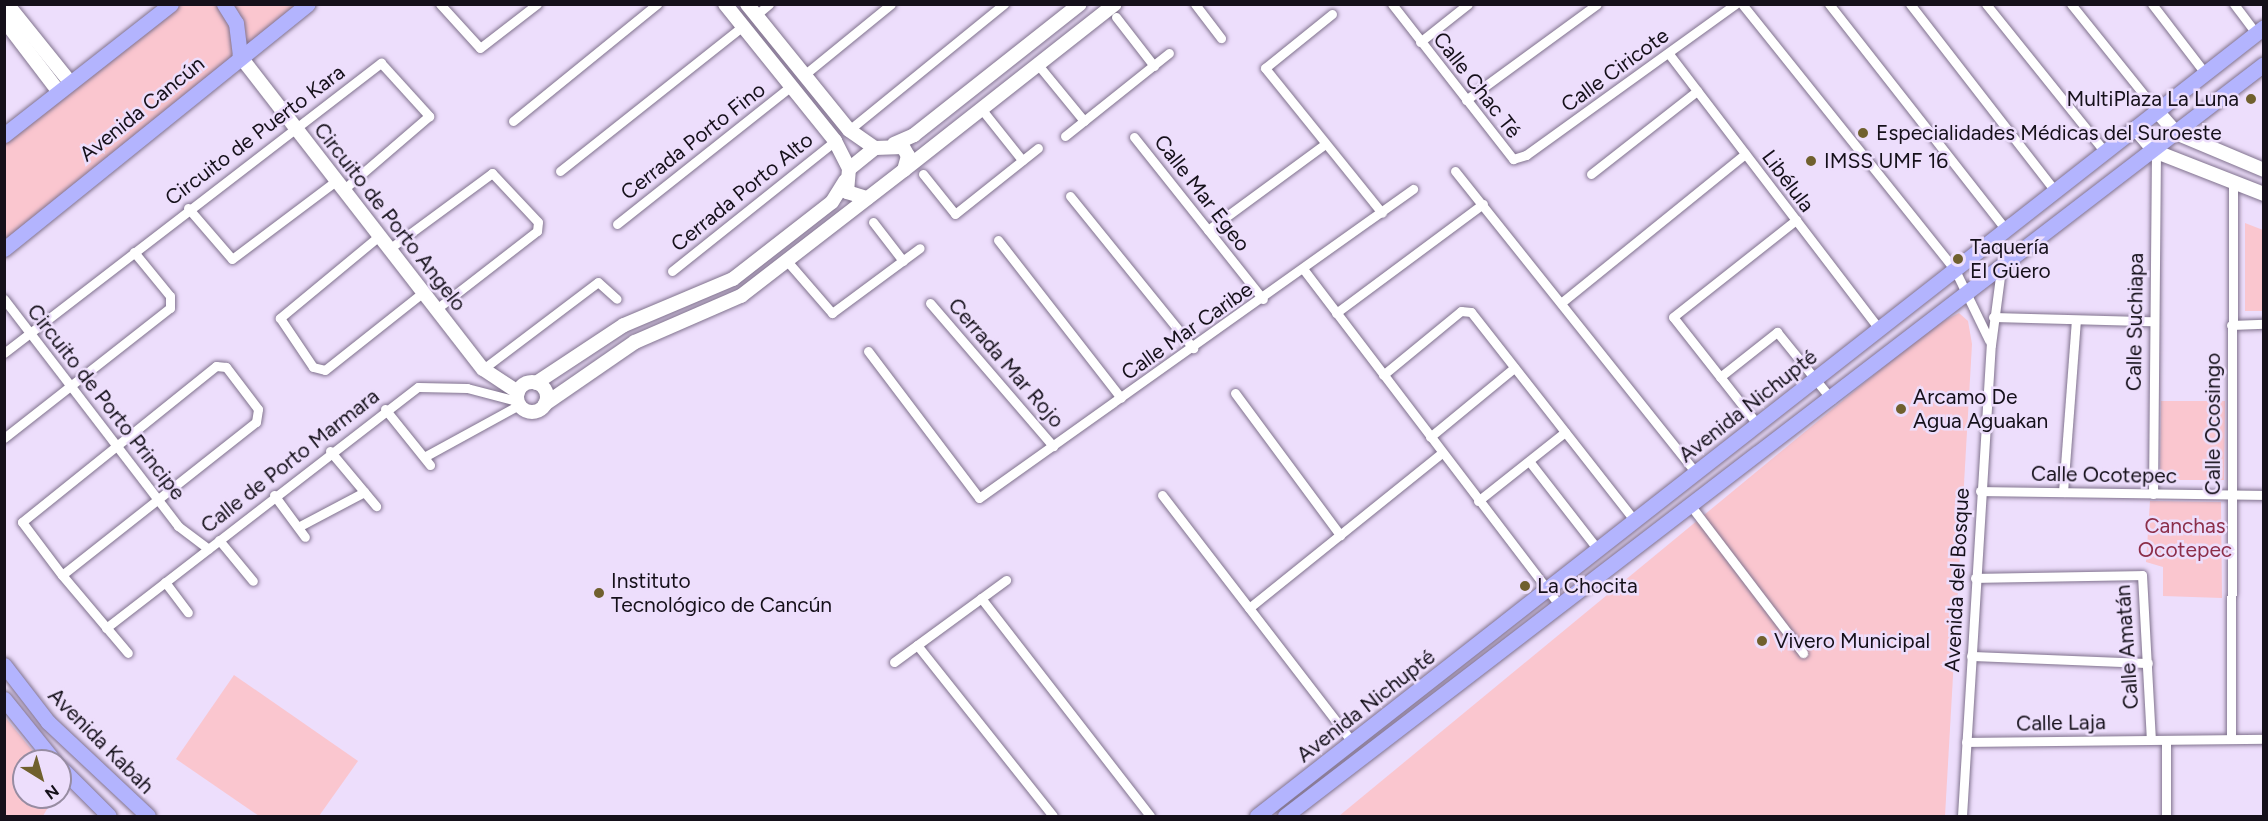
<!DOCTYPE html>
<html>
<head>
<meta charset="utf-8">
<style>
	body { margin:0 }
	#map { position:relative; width:2268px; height:821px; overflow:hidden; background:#eddefc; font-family:Figtree,sans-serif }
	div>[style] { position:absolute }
	.green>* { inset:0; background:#fac6cf }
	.roads { filter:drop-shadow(0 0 2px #80728d) drop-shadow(0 0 2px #80728d) }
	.street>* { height:9px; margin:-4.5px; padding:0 4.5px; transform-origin:4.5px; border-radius:4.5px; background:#fff }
	.secondary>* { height:14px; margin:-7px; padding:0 7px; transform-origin:7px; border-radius:7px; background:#fff }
	.secondary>.ring { margin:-7px; padding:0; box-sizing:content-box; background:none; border:14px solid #fff; border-radius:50% }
	.primary>* { height:15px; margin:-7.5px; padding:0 7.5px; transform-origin:7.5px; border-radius:7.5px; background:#b3b4fe }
	.dots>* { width:16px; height:16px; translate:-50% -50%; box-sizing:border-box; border:3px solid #eddefc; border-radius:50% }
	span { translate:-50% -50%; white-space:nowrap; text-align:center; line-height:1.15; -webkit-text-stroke:5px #eddefc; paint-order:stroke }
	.street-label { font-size:21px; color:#15101a }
	.poi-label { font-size:21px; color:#15101a }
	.right { translate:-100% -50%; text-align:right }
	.left { translate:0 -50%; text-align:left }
	.park-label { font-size:21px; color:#8c2e49 }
	.frame { position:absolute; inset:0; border:6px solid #15101a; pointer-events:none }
	.north { position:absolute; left:12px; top:749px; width:60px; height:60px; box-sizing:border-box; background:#eddefc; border:2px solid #978ca2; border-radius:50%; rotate:143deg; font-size:16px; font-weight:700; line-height:24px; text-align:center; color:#15101a }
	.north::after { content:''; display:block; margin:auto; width:21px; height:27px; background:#70602e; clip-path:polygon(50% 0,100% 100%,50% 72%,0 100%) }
</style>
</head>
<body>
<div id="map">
	<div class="green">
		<div style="clip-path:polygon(171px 5px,309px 5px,5px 247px,5px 137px)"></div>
		<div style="clip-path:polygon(2245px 223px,2263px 230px,2263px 311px,2245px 311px)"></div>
		<div style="clip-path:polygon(1959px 313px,1968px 321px,1972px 344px,1945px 816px,1339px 816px,1932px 327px)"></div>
		<div style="clip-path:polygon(2161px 401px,2225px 401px,2224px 480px,2160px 480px)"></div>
		<div style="clip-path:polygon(2150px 501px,2221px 502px,2222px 598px,2163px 596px,2163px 567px,2146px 562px)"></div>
		<div style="clip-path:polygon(234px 675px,358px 761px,319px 816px,259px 816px,176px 759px)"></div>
		<div style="clip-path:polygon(5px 717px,41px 761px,24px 761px,24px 797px,54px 797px,43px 816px,5px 816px)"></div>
	</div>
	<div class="roads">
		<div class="street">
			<div style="left:440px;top:4px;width:59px;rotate:47.7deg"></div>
			<div style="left:480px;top:48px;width:72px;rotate:-37.7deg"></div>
			<div style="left:1195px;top:4px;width:43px;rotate:52.6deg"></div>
			<div style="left:1392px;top:4px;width:197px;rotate:52deg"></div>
			<div style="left:1513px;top:159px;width:14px;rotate:-17deg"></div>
			<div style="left:1526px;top:155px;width:258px;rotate:-35.8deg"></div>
			<div style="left:1742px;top:4px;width:341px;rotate:51.3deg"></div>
			<div style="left:1955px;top:270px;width:78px;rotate:64.1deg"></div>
			<div style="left:1829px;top:4px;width:287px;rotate:51.9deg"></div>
			<div style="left:1910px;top:4px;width:237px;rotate:52.2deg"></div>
			<div style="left:1986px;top:4px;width:190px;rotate:51.2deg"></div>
			<div style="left:2071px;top:4px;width:137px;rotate:51.2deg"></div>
			<div style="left:2152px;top:4px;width:87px;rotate:52.5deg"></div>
			<div style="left:2234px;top:4px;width:36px;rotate:53deg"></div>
			<div style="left:1332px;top:14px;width:86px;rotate:141.1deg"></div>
			<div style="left:1265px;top:68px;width:186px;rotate:51.1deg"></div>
			<div style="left:756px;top:15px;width:17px;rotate:-40deg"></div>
			<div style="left:1116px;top:17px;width:62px;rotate:52.2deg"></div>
			<div style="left:1420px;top:42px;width:61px;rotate:-38.4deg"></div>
			<div style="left:1669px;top:54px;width:347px;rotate:52.6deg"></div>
			<div style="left:1039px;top:66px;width:71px;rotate:50.7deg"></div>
			<div style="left:804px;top:75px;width:112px;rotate:-39.2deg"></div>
			<div style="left:1466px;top:100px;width:162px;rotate:-36.2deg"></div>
			<div style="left:983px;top:111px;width:63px;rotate:51.5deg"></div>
			<div style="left:513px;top:121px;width:186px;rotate:-39.1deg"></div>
			<div style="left:849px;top:130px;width:200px;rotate:-39.1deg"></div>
			<div style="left:1065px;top:136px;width:133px;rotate:-38.6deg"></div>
			<div style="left:1134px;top:137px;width:207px;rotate:51.5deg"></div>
			<div style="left:560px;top:171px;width:233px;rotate:-38.4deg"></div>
			<div style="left:1455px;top:171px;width:388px;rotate:51.4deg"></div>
			<div style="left:923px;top:174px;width:51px;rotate:51.3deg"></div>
			<div style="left:955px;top:214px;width:106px;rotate:-38.5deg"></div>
			<div style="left:1591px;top:174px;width:135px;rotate:-38.1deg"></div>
			<div style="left:1070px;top:196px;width:196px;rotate:51deg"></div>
			<div style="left:188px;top:208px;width:67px;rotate:49.2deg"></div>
			<div style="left:232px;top:259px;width:130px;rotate:-36.9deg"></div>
			<div style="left:873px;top:222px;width:49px;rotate:52.4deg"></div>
			<div style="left:617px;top:224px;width:222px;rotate:-38.4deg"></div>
			<div style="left:1208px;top:230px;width:145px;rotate:-36.3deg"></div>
			<div style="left:379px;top:236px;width:129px;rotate:140.4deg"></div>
			<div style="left:280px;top:318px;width:59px;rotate:56deg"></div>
			<div style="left:313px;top:367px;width:12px;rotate:14deg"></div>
			<div style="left:325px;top:370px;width:124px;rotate:-38.4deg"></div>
			<div style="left:998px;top:240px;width:200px;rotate:52.1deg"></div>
			<div style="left:389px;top:249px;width:128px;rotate:-36.4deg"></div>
			<div style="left:492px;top:173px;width:67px;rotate:46.8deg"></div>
			<div style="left:538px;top:222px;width:9px;rotate:96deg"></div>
			<div style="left:537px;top:231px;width:129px;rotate:142.2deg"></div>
			<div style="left:787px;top:261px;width:69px;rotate:49.1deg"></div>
			<div style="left:832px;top:313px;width:109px;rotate:-36.5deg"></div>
			<div style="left:1304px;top:270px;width:421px;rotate:52.7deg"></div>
			<div style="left:672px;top:271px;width:208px;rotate:-38.6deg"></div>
			<div style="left:4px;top:299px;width:286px;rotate:52.5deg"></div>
			<div style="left:178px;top:526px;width:38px;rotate:37deg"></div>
			<div style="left:930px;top:303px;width:189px;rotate:49.3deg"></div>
			<div style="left:1561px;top:303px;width:237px;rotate:-39deg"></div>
			<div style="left:1336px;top:313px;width:183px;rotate:-36.6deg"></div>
			<div style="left:1993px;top:317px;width:158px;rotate:1.5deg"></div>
			<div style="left:2231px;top:325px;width:33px;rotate:-2deg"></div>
			<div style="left:868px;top:351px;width:184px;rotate:52.9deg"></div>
			<div style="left:979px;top:498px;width:533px;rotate:-35.45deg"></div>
			<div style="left:4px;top:353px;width:476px;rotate:-37.6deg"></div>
			<div style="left:381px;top:63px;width:72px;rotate:47.8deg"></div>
			<div style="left:429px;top:116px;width:113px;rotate:139.3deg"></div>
			<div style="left:483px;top:369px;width:144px;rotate:-37.1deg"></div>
			<div style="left:598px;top:282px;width:25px;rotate:42deg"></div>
			<div style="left:1383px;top:375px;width:101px;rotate:-39.4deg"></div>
			<div style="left:1461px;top:311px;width:10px;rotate:6deg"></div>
			<div style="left:1471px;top:312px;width:266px;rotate:51.9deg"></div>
			<div style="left:1720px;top:377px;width:73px;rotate:-38.3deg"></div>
			<div style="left:1777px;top:332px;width:87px;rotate:51deg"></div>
			<div style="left:1235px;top:393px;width:177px;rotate:53.5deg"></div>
			<div style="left:385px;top:409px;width:72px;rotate:51.2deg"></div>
			<div style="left:1758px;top:425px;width:137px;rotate:-128.2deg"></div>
			<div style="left:1673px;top:317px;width:157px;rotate:-38.3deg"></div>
			<div style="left:1430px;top:437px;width:109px;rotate:-39.4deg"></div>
			<div style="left:4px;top:438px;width:211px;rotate:-38.1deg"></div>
			<div style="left:170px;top:308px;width:12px;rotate:-90deg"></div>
			<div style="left:170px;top:296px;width:57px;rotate:-129.3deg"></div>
			<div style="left:330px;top:451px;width:72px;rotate:50.1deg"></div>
			<div style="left:424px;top:457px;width:108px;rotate:-28.7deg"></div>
			<div style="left:1529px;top:461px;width:114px;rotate:52.1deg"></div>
			<div style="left:1980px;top:491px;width:284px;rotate:0.8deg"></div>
			<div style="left:2063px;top:492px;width:171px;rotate:-85.7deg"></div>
			<div style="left:2153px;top:494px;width:343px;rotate:-89.5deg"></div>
			<div style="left:274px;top:495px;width:52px;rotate:53.6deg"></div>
			<div style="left:1162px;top:495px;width:313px;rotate:52.4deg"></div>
			<div style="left:1478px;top:501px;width:111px;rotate:-38.4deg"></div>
			<div style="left:1691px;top:506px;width:185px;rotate:52.7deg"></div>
			<div style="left:298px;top:527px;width:75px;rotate:-27.9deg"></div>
			<div style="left:219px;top:540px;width:53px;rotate:50.3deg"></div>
			<div style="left:62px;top:575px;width:247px;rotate:-38.3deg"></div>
			<div style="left:256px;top:422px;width:13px;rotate:-81deg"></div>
			<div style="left:258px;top:409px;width:53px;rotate:-127.3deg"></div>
			<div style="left:226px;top:367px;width:10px;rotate:-174deg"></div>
			<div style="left:216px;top:366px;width:249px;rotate:141.2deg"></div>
			<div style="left:22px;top:522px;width:66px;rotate:53deg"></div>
			<div style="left:62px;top:575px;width:102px;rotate:49.8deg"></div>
			<div style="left:1975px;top:578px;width:167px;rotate:-1deg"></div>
			<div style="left:2142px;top:575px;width:165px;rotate:86.9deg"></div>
			<div style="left:165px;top:582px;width:38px;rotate:53deg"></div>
			<div style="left:981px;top:598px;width:276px;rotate:52.2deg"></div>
			<div style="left:1249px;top:608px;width:248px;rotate:-38.8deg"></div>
			<div style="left:106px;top:628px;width:394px;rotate:-37.7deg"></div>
			<div style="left:418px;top:387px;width:49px;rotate:1.2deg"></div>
			<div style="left:467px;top:388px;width:52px;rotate:14.6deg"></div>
			<div style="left:917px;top:645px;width:218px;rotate:51.5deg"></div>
			<div style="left:1971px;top:656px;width:177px;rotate:2.3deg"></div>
			<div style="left:894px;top:662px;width:139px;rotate:-36.2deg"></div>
			<div style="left:2231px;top:739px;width:558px;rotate:-89.79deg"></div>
			<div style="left:2166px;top:740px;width:76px;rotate:90deg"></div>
			<div style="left:1966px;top:742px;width:298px;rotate:-0.6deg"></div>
			<div style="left:1962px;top:816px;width:472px;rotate:-86.5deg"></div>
			<div style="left:1991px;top:345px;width:77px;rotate:-82.5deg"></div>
		</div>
		<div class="secondary">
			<div style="left:7px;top:4px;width:100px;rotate:51.1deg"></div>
			<div style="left:725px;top:4px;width:176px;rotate:51.2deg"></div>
			<div style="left:835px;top:141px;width:31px;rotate:63deg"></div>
			<div style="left:747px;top:4px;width:162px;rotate:51deg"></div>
			<div style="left:849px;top:130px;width:32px;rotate:35deg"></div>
			<div style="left:4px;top:20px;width:89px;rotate:52.7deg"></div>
			<div style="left:240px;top:56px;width:396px;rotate:52.2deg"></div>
			<div style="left:483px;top:369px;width:42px;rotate:33.3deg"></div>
			<div style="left:2157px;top:111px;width:29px;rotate:49deg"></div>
			<div style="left:2176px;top:133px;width:95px;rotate:22.8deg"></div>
			<div style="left:2135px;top:128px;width:30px;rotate:50deg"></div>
			<div style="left:2154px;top:151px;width:118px;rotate:21.4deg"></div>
			<div style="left:894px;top:144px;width:22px;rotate:-24deg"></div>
			<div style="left:914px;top:135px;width:211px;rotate:-38.3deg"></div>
			<div style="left:904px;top:170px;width:268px;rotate:-38.2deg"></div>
			<div class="ring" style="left:517px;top:382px;width:16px;height:16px"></div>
			<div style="left:536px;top:383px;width:105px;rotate:-33.4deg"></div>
			<div style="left:624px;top:325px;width:118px;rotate:-22.9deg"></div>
			<div style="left:733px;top:279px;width:125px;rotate:-37.9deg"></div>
			<div style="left:832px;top:202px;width:25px;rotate:-58deg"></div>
			<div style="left:545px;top:404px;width:109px;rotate:-34.6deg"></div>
			<div style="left:635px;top:342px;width:116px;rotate:-23.5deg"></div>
			<div style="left:741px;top:296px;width:206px;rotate:-37.7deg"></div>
			<div style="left:904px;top:170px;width:15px;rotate:-74deg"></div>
			<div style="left:908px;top:156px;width:10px;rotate:-119deg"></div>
			<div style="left:903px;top:147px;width:28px;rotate:178deg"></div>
			<div style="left:875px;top:148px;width:33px;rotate:141deg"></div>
			<div style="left:849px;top:169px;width:23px;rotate:95deg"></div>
			<div style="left:847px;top:192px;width:21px;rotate:17deg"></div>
		</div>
		<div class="primary">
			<div style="left:224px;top:4px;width:22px;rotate:58deg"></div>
			<div style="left:236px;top:23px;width:33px;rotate:83deg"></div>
			<div style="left:4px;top:135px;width:212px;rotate:-38.1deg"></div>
			<div style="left:4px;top:249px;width:390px;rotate:-38.9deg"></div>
			<div style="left:4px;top:665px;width:72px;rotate:52.3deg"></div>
			<div style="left:48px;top:722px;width:137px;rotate:43.2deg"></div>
			<div style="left:4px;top:699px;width:80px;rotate:51.1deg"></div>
			<div style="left:60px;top:767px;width:69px;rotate:45deg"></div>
			<div style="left:1257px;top:816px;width:1279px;rotate:-38.08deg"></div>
			<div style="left:1285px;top:816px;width:1234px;rotate:-37.53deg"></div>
		</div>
	</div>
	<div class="dots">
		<div style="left:2251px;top:99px;background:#70602e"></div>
		<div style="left:1863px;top:133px;background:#70602e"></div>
		<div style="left:1811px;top:161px;background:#70602e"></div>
		<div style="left:1958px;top:259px;background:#70602e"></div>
		<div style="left:1901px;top:409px;background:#70602e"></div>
		<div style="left:1525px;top:586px;background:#70602e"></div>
		<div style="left:599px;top:593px;background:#70602e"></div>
		<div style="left:1762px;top:641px;background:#70602e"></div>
	</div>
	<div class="street-label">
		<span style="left:1615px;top:70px;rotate:-36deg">Calle Ciricote</span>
		<span style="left:1477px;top:85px;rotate:52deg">Calle Chac Té</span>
		<span style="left:142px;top:109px;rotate:-39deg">Avenida Cancún</span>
		<span style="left:255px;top:135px;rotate:-37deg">Circuito de Puerto Kara</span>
		<span style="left:693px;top:141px;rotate:-38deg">Cerrada Porto Fino</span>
		<span style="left:1788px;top:181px;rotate:53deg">Libélula</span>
		<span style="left:742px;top:192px;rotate:-39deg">Cerrada Porto Alto</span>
		<span style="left:1202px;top:193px;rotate:52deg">Calle Mar Egeo</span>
		<span style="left:390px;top:217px;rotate:52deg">Circuito de Porto Angelo</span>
		<span style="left:2135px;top:322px;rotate:-89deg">Calle Suchiapa</span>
		<span style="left:1187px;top:331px;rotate:-35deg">Calle Mar Caribe</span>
		<span style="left:1006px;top:363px;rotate:49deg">Cerrada Mar Rojo</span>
		<span style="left:106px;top:402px;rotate:52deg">Circuito de Porto Principe</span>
		<span style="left:1748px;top:406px;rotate:-38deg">Avenida Nichupté</span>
		<span style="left:2213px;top:424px;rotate:-90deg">Calle Ocosingo</span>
		<span style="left:290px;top:461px;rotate:-38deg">Calle de Porto Marmara</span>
		<span style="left:2104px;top:475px;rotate:1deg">Calle Ocotepec</span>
		<span style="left:1957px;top:580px;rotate:-87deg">Avenida del Bosque</span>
		<span style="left:2127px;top:647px;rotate:-94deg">Calle Amatán</span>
		<span style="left:1366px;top:706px;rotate:-38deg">Avenida Nichupté</span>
		<span style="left:2061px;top:723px;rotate:-1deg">Calle Laja</span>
		<span style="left:101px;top:741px;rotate:45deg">Avenida Kabah</span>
	</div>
	<div class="poi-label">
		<span class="right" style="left:2239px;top:99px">MultiPlaza La Luna</span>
		<span class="left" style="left:1876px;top:133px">Especialidades Médicas del Suroeste</span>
		<span class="left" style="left:1824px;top:161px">IMSS UMF 16</span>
		<span class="left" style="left:1970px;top:259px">Taquería<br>El Güero</span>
		<span class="left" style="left:1913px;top:409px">Arcamo De<br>Agua Aguakan</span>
		<span class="left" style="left:611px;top:593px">Instituto<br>Tecnológico de Cancún</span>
		<span class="left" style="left:1537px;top:586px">La Chocita</span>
		<span class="left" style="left:1774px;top:641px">Vivero Municipal</span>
	</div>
	<div class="park-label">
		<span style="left:2185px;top:538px">Canchas<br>Ocotepec</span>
	</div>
	<div class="frame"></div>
	<div class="north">N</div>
</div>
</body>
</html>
